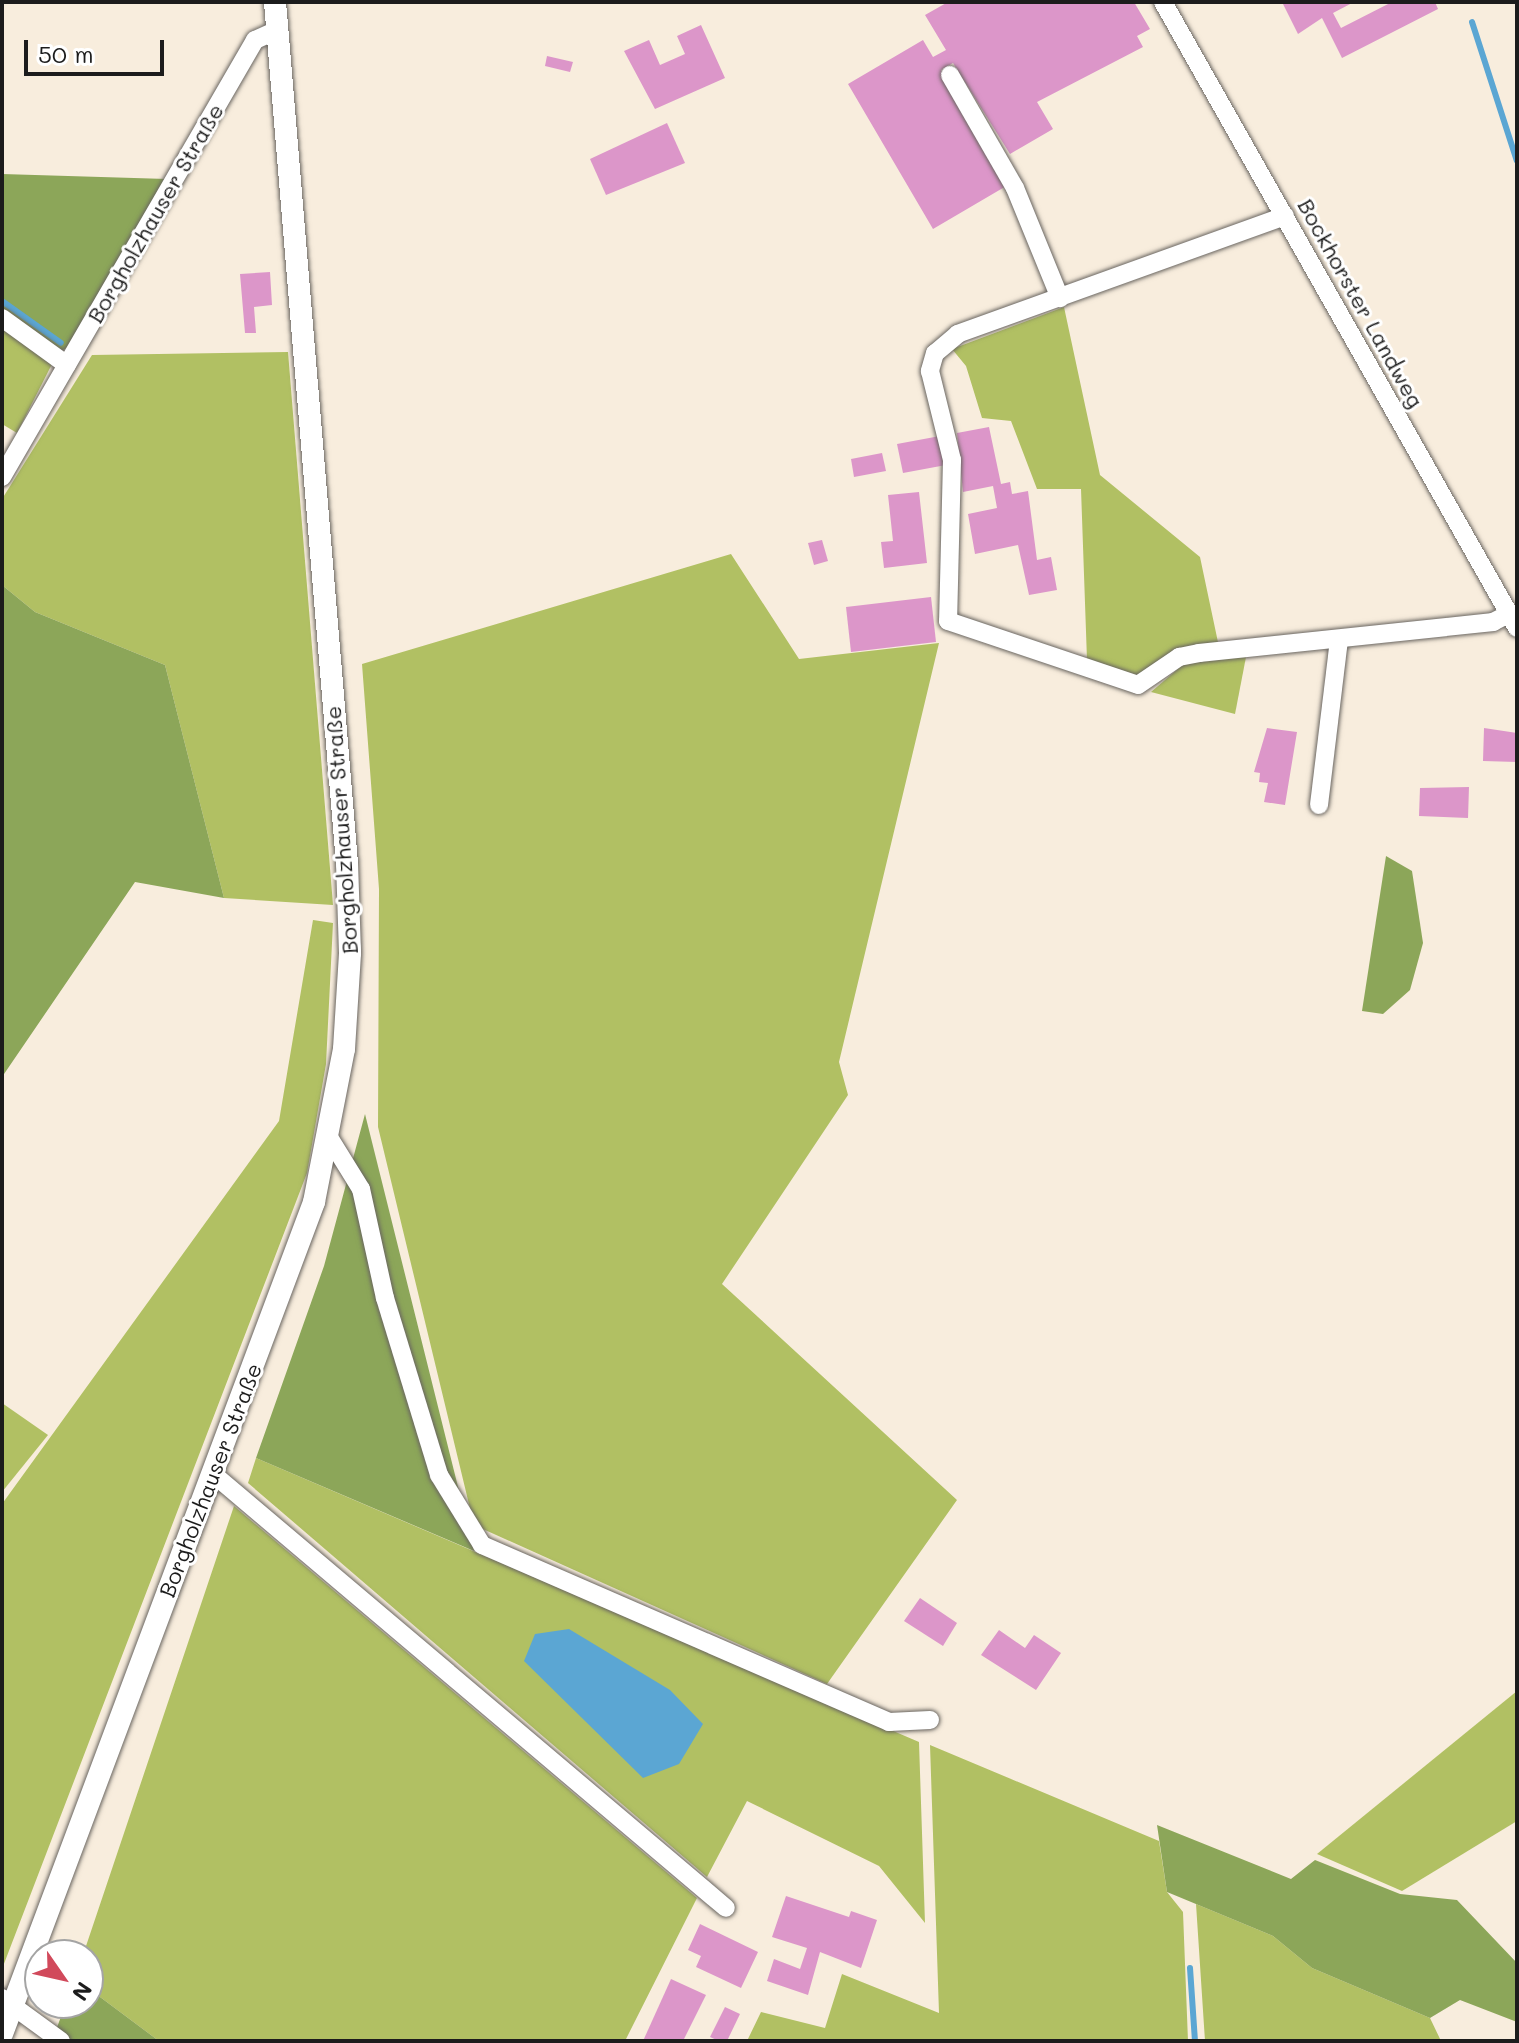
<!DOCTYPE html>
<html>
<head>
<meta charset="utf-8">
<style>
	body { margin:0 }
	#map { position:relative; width:1519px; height:2043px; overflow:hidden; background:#f8eddd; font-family:Mali,sans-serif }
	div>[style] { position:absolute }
	.green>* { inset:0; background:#b1c063 }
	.forest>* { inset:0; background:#8ca659 }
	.water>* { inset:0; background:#5ba6d3 }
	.stream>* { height:6px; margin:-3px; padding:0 3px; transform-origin:3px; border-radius:3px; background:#5ba6d3 }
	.building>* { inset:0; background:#dc96c9 }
	.roads { filter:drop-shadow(0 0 2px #696560) drop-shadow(0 0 2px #696560) }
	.minor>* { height:18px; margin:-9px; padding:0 9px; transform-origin:9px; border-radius:9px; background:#fff }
	.major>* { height:22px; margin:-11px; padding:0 11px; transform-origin:11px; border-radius:11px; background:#fff }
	span { translate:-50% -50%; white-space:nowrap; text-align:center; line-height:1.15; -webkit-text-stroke:6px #fff; paint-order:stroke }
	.street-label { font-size:22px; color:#1c1c1c }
	.frame { position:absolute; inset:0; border:4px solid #1c1c1c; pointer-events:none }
	.north { position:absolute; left:24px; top:1939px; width:80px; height:80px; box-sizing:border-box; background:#fff; border:2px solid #a4a4a4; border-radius:50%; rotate:124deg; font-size:22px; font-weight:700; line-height:32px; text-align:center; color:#1c1c1c }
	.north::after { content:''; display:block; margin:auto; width:28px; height:36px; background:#d1495b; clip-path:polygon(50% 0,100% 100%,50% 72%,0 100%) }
	.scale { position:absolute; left:24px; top:40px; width:140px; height:36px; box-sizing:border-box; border:4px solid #1c1c1c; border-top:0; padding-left:10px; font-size:24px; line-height:28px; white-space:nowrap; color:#1c1c1c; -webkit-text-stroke:6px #fff; paint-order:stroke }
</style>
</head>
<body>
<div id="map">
	<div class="green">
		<div style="clip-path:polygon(1064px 307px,1100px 475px,1200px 557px,1219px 647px,1133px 676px,1087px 660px,1081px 489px,1037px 489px,1011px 421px,982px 418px,966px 366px,952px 349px)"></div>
		<div style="clip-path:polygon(2px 329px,52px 364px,17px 433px,2px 424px)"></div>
		<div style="clip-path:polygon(288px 352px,333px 905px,224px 898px,165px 665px,35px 612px,2px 585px,2px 499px,92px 355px)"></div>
		<div style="clip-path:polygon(731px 554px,799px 659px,939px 643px,839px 1062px,848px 1095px,722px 1284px,957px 1500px,827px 1684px,474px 1525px,378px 1127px,379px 889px,362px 664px)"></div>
		<div style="clip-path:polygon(1246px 657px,1235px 714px,1151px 692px,1186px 662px)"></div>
		<div style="clip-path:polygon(313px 920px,333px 923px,326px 1064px,307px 1173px,2px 1969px,2px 1504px,279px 1121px)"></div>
		<div style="clip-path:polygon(2px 1403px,48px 1435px,2px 1492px)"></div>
		<div style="clip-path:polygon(256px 1458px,919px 1742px,925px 1923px,879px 1866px,747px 1801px,707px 1877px,248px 1483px)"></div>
		<div style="clip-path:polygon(234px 1506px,697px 1898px,625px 2041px,159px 2041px,88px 1988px,88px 1955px,83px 1955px)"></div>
		<div style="clip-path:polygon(1517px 1691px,1517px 1821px,1402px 1891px,1317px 1854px)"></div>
		<div style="clip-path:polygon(930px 1745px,1159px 1841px,1167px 1892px,1183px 1912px,1188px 2041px,747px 2041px,761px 2012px,825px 2028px,842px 1974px,939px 2013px)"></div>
		<div style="clip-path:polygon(1196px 1904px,1273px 1936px,1312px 1968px,1430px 2018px,1441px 2041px,1205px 2041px)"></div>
	</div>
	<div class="forest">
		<div style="clip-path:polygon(2px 174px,167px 179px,74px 344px,59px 352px,2px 310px)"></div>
		<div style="clip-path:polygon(2px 585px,35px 612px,165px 665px,224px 898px,135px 882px,2px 1077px)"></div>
		<div style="clip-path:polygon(1386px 856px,1412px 871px,1423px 943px,1410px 990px,1383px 1014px,1362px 1011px)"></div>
		<div style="clip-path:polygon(365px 1114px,474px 1551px,256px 1458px,324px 1266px)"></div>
		<div style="clip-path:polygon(1157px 1825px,1291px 1879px,1315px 1860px,1400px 1894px,1457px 1900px,1517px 1963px,1517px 2022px,1460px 2000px,1430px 2018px,1312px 1968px,1273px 1936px,1167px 1892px)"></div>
		<div style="clip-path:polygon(88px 1988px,159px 2041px,52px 2041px,66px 2003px,88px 2003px)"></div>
	</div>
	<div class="water">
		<div style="clip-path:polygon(569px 1629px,670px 1690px,703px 1724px,679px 1764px,643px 1778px,524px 1661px,535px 1634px)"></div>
	</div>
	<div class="stream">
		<div style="left:1472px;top:22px;width:146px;rotate:72.1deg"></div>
		<div style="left:2px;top:301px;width:72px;rotate:35.4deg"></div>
		<div style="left:1190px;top:1968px;width:73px;rotate:86.1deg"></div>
	</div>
	<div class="building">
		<div style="clip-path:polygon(948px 2px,1134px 2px,1150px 29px,1137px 36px,1143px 47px,1037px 102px,1053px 129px,1010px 154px,953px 63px,941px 70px,1008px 185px,933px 229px,848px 84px,923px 40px,933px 57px,946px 50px,925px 15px)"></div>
		<div style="clip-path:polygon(1282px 2px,1354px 2px,1333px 13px,1341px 28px,1392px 2px,1435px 2px,1438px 9px,1342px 58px,1322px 18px,1298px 34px)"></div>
		<div style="clip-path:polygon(701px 25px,725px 78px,655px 109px,624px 51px,649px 40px,660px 65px,685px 54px,677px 36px)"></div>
		<div style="clip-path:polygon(547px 56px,573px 62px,570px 72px,545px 66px)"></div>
		<div style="clip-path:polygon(667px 123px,685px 163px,606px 195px,590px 159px)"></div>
		<div style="clip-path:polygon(270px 272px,272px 305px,254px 307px,256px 333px,245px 333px,240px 274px)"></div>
		<div style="clip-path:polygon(989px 427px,1001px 484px,1010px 482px,1012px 494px,1028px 491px,1037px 560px,1051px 557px,1057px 590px,1029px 595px,1018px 545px,975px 554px,968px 514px,997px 508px,993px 486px,963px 492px,957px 433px)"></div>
		<div style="clip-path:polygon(940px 436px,946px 465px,903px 473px,897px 444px)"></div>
		<div style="clip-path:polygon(882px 453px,886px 471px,854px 477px,851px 459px)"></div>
		<div style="clip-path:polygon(919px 492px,927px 563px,884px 568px,881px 542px,893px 541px,888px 495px)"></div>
		<div style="clip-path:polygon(822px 540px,828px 561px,814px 565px,808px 543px)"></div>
		<div style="clip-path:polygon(931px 597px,936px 642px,851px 652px,846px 607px)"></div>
		<div style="clip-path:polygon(1267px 728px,1297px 732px,1285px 805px,1264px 802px,1268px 783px,1259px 782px,1260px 773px,1254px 772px)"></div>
		<div style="clip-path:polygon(1484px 728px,1517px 733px,1517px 762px,1483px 761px)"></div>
		<div style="clip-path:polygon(1469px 787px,1468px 818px,1419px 816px,1420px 788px)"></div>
		<div style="clip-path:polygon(920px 1598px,957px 1623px,943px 1646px,904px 1621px)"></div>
		<div style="clip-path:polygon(999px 1630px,1025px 1648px,1034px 1635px,1061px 1653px,1036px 1690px,981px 1655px)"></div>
		<div style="clip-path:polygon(786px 1896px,849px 1917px,851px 1911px,877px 1920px,861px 1968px,820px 1952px,808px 1995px,767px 1981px,774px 1959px,800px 1969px,807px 1948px,772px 1937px)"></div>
		<div style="clip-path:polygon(700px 1924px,758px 1952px,741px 1988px,696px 1967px,701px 1956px,688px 1950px)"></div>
		<div style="clip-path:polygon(671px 1979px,706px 1995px,683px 2041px,643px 2041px)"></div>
		<div style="clip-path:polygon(725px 2007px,740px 2014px,727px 2041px,719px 2041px,710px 2037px)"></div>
	</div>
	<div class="roads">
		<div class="minor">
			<div style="left:1163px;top:2px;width:719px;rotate:60.51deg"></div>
			<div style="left:950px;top:75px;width:130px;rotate:60.1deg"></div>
			<div style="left:1015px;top:188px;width:119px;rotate:67.8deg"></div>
			<div style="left:1285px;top:216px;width:348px;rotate:160.2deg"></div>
			<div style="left:958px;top:334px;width:30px;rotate:140deg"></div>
			<div style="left:935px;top:353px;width:19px;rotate:106deg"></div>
			<div style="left:930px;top:371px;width:92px;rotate:76.1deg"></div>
			<div style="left:952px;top:460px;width:161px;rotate:91.4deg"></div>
			<div style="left:948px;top:621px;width:200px;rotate:18.6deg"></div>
			<div style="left:1138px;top:685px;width:50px;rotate:-34.3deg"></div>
			<div style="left:1179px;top:657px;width:20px;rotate:-11deg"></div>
			<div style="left:1199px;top:653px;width:296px;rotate:-6deg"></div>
			<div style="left:1493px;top:622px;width:18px;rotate:-27deg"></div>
			<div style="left:2px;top:318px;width:80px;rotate:35.9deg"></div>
			<div style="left:2px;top:477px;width:505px;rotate:-59.93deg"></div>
			<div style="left:255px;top:40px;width:24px;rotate:-24deg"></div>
			<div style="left:1319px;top:805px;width:167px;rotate:-83.1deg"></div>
			<div style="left:330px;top:1139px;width:59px;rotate:58.2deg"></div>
			<div style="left:361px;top:1189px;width:112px;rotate:77.6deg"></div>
			<div style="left:385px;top:1298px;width:185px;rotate:73deg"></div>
			<div style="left:439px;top:1475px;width:82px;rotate:58.4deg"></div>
			<div style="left:482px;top:1545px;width:444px;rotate:23.5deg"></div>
			<div style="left:889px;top:1722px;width:41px;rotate:-2.8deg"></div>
			<div style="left:212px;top:1473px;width:673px;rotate:40.24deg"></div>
			<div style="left:2px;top:1998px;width:73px;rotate:36.1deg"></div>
		</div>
		<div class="major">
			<div style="left:2px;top:2034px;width:889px;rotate:-69.44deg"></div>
			<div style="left:314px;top:1202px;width:156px;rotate:-78.9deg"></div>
			<div style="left:344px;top:1049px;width:96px;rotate:-86.4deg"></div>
			<div style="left:350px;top:953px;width:90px;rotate:-91.9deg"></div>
			<div style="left:347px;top:863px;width:864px;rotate:-94.78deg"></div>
		</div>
	</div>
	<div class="street-label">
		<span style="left:155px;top:213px;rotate:-60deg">Borgholzhauser Straße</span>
		<span style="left:1361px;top:303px;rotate:61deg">Bockhorster Landweg</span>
		<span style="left:341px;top:830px;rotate:-94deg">Borgholzhauser Straße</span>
		<span style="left:210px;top:1480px;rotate:-69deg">Borgholzhauser Straße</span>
	</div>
	<div class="frame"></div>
	<div class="north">N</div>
	<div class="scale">50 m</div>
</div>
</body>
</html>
